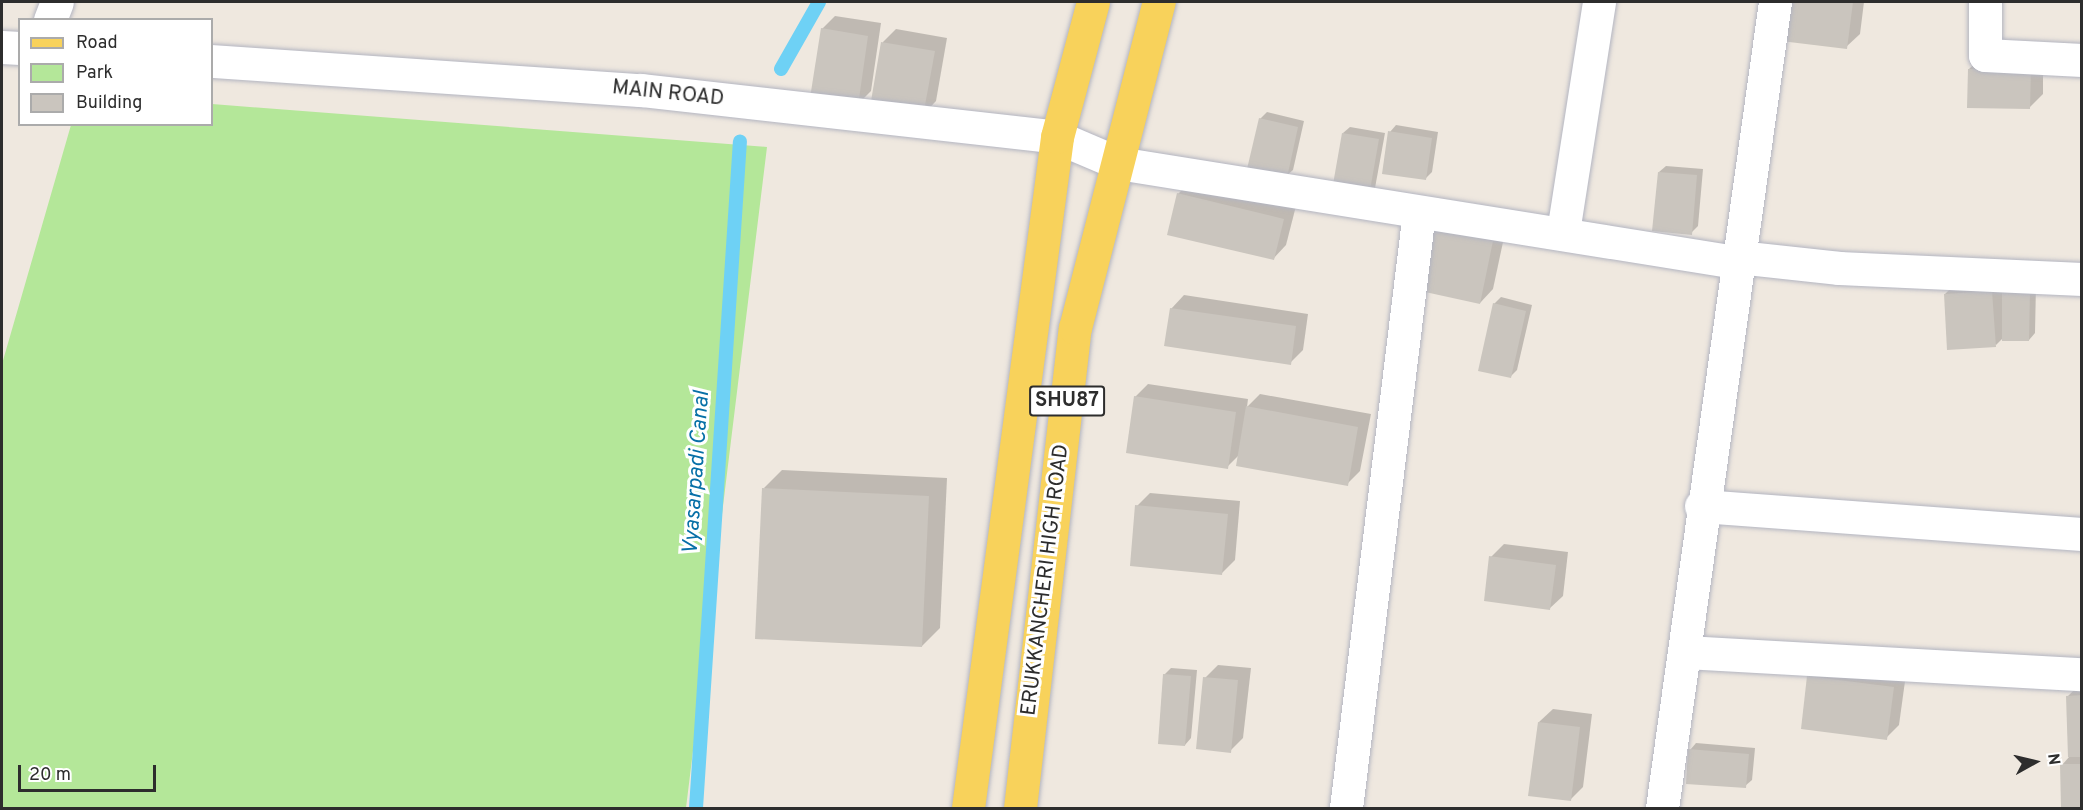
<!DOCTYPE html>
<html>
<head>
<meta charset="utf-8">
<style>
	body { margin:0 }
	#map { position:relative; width:2083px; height:810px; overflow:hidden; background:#efe8df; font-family:Overpass,sans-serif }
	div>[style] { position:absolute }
	.green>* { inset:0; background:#b4e799 }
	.shadow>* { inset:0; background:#0003 }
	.stream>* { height:14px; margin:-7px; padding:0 7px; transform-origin:7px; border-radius:7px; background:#6ed1f5 }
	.building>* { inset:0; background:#cac5be }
	.roads { filter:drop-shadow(0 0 2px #b3b5c1) drop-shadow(0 0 2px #b3b5c1) }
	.minor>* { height:33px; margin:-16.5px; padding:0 16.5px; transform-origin:16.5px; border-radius:16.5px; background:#fff }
	.primary>* { height:33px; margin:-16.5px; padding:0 16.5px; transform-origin:16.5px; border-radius:16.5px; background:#f8d25b }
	span { translate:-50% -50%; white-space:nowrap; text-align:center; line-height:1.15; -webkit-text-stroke:6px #fff; paint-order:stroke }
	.shield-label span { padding:2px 4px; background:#fff; border:2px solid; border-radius:4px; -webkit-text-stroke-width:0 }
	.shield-label { font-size:20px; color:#2d2d2d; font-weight:700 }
	.street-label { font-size:21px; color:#2d2d2d }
	.water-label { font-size:22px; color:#0770a7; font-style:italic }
	.frame { position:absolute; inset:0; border:3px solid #2d2d2d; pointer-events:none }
	.legend { position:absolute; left:18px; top:18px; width:195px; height:108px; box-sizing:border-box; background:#fff; border:2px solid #ababab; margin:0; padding:8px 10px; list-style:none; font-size:18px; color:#2d2d2d }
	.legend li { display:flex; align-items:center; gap:12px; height:30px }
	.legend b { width:30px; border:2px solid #ababab }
	.north { position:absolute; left:2005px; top:732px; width:60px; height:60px; -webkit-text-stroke:4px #fff; paint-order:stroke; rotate:82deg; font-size:16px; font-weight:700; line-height:24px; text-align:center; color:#2d2d2d }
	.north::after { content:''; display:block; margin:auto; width:21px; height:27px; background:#2d2d2d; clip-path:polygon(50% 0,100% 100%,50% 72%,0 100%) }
	.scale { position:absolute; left:18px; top:765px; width:138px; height:27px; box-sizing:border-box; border:3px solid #2d2d2d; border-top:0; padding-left:8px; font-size:18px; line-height:21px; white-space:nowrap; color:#2d2d2d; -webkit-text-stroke:4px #fff; paint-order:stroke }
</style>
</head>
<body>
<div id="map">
	<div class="green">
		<div style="clip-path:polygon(212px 104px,767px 147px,686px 808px,2px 808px,2px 364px,71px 125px,212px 124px)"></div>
	</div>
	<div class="shadow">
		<div style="clip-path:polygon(1788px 2px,1864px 2px,1860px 34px,1846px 47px)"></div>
		<div style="clip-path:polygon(835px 16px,881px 23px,871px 91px,858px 104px,822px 29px)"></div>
		<div style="clip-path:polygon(896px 29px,947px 38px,936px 101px,923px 115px,872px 106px,883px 42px)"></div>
		<div style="clip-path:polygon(1983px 56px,2043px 56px,2043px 94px,2030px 107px,1969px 69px)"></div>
		<div style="clip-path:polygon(1267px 112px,1304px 121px,1293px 170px,1286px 176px,1260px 119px)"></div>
		<div style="clip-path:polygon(1396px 125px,1438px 132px,1432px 172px,1425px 179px,1390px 132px)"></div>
		<div style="clip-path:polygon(1350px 127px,1385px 133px,1375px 188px,1369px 195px,1343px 133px)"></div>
		<div style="clip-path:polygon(1666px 166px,1703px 169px,1698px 226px,1691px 233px,1659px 172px)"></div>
		<div style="clip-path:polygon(1191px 181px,1296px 206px,1286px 245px,1273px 259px,1178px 194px)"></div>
		<div style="clip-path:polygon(1430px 227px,1506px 228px,1493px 289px,1480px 303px)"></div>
		<div style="clip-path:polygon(1958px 281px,2036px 285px,2035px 333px,2029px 340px,2004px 337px,1996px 345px,1945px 294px)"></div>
		<div style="clip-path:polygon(1184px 295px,1308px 314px,1303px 350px,1290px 363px,1171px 309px)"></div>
		<div style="clip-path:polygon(1501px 297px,1532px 305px,1517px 370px,1511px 376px,1494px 304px)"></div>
		<div style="clip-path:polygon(1148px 384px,1248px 399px,1247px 407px,1260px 394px,1371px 414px,1360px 471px,1347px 484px,1239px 455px,1227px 467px,1135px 397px)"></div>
		<div style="clip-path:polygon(782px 470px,947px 478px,940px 628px,922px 646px,764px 488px)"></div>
		<div style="clip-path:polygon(1150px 493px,1240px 501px,1235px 560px,1221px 574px,1137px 506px)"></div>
		<div style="clip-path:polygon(1504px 544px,1568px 552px,1563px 596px,1549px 609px,1491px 557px)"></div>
		<div style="clip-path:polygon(1822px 663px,1906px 674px,1899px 725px,1886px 738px,1808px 676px)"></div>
		<div style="clip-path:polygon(1218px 665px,1251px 668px,1243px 738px,1230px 751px,1205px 678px)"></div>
		<div style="clip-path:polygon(1171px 668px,1197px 670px,1191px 738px,1185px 745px,1164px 675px)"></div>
		<div style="clip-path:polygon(2082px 689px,2082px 808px,2063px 808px,2062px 765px,2069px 757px,2068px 696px,2074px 690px)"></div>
		<div style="clip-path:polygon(1553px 709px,1592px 714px,1583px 787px,1570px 800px,1539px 722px)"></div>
		<div style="clip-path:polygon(1696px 743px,1755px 748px,1752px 780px,1745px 786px,1690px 750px)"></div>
	</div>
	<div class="stream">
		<div style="left:781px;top:69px;width:77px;rotate:-60.4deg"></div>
		<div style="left:696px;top:808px;width:668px;rotate:-86.23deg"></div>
	</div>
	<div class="building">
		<div style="clip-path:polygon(1786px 2px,1853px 2px,1847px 49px,1781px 41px)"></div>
		<div style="clip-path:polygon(821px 28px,868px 36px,858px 106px,810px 98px)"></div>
		<div style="clip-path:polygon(881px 42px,935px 51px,923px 116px,870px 107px)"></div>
		<div style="clip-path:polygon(1968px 69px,2031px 69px,2030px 109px,1967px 108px)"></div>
		<div style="clip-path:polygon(1259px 118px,1298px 127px,1287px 178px,1247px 169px)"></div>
		<div style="clip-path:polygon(1388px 131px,1432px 138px,1426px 180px,1382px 174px)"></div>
		<div style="clip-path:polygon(1342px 133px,1379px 139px,1369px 196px,1332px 190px)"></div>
		<div style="clip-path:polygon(1658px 172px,1697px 175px,1692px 235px,1652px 231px)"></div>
		<div style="clip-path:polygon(1177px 193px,1284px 219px,1274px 260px,1167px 235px)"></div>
		<div style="clip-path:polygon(1428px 226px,1493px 241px,1480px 304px,1416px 290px)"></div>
		<div style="clip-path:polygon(1992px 291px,1996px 347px,1947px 350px,1944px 294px)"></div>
		<div style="clip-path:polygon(2002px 291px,2030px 291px,2029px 341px,2002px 341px)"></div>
		<div style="clip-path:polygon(1493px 303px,1526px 311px,1511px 378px,1478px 371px)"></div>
		<div style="clip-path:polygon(1170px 308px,1296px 326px,1291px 365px,1164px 346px)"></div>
		<div style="clip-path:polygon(1134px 396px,1236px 412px,1228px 469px,1126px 453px)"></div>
		<div style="clip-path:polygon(1246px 406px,1358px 427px,1348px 486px,1236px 466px)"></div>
		<div style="clip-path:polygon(762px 488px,929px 496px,922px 647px,755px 639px)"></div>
		<div style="clip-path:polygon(1135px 505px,1228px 514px,1222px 575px,1130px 566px)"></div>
		<div style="clip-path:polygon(1489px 556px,1556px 565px,1550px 610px,1484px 601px)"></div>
		<div style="clip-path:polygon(1163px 674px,1191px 676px,1185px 746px,1158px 744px)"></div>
		<div style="clip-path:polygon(1807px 676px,1894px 687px,1887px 740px,1801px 729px)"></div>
		<div style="clip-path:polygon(1203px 677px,1238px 680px,1231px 753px,1196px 749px)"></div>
		<div style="clip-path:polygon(2082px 695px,2082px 757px,2068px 757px,2066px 696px)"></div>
		<div style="clip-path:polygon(1538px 722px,1580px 727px,1571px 801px,1528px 796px)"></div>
		<div style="clip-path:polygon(1688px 749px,1749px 754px,1746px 788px,1686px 784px)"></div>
		<div style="clip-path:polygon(2060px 764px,2082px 764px,2082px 808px,2061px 808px)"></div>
	</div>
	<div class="roads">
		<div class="minor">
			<div style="left:1985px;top:2px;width:53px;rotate:90deg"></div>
			<div style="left:1985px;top:55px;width:97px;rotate:3deg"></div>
			<div style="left:50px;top:20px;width:19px;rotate:-69deg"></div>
			<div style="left:2px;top:47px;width:18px;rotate:3deg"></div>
			<div style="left:212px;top:61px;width:430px;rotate:3.9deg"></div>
			<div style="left:641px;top:90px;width:419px;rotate:6.4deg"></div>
			<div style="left:1057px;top:137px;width:66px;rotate:23.1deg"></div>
			<div style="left:1118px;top:163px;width:619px;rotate:9.11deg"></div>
			<div style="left:1729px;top:261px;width:10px;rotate:-24deg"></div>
			<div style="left:1738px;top:257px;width:102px;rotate:6.2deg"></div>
			<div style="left:1839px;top:268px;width:243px;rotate:2.6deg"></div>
			<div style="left:1563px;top:232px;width:233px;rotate:-81.1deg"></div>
			<div style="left:1701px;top:506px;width:382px;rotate:4.2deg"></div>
			<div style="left:1684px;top:652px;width:399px;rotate:3.2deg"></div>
			<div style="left:1346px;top:808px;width:600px;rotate:-83.02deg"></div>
			<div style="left:1662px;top:808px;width:814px;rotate:-82.02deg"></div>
		</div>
		<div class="primary">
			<div style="left:968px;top:808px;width:677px;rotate:-82.44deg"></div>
			<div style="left:1057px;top:137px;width:140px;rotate:-75.1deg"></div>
			<div style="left:1020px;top:808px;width:483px;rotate:-83.5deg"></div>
			<div style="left:1075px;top:328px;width:337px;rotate:-75.6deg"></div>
		</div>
	</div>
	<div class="shield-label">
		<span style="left:1067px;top:401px">SHU87</span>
	</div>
	<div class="street-label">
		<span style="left:668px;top:94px;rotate:6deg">MAIN ROAD</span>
		<span style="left:1046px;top:580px;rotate:-83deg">ERUKKANCHERI HIGH ROAD</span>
	</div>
	<div class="water-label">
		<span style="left:697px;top:473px;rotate:-86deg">Vyasarpadi Canal</span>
	</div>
	<div class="frame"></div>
	<ul class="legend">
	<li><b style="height:8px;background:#f8d25b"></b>Road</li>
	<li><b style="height:16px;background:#b4e799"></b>Park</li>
	<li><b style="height:16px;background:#cac5be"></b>Building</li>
	</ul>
	<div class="north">N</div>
	<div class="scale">20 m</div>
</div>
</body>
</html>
